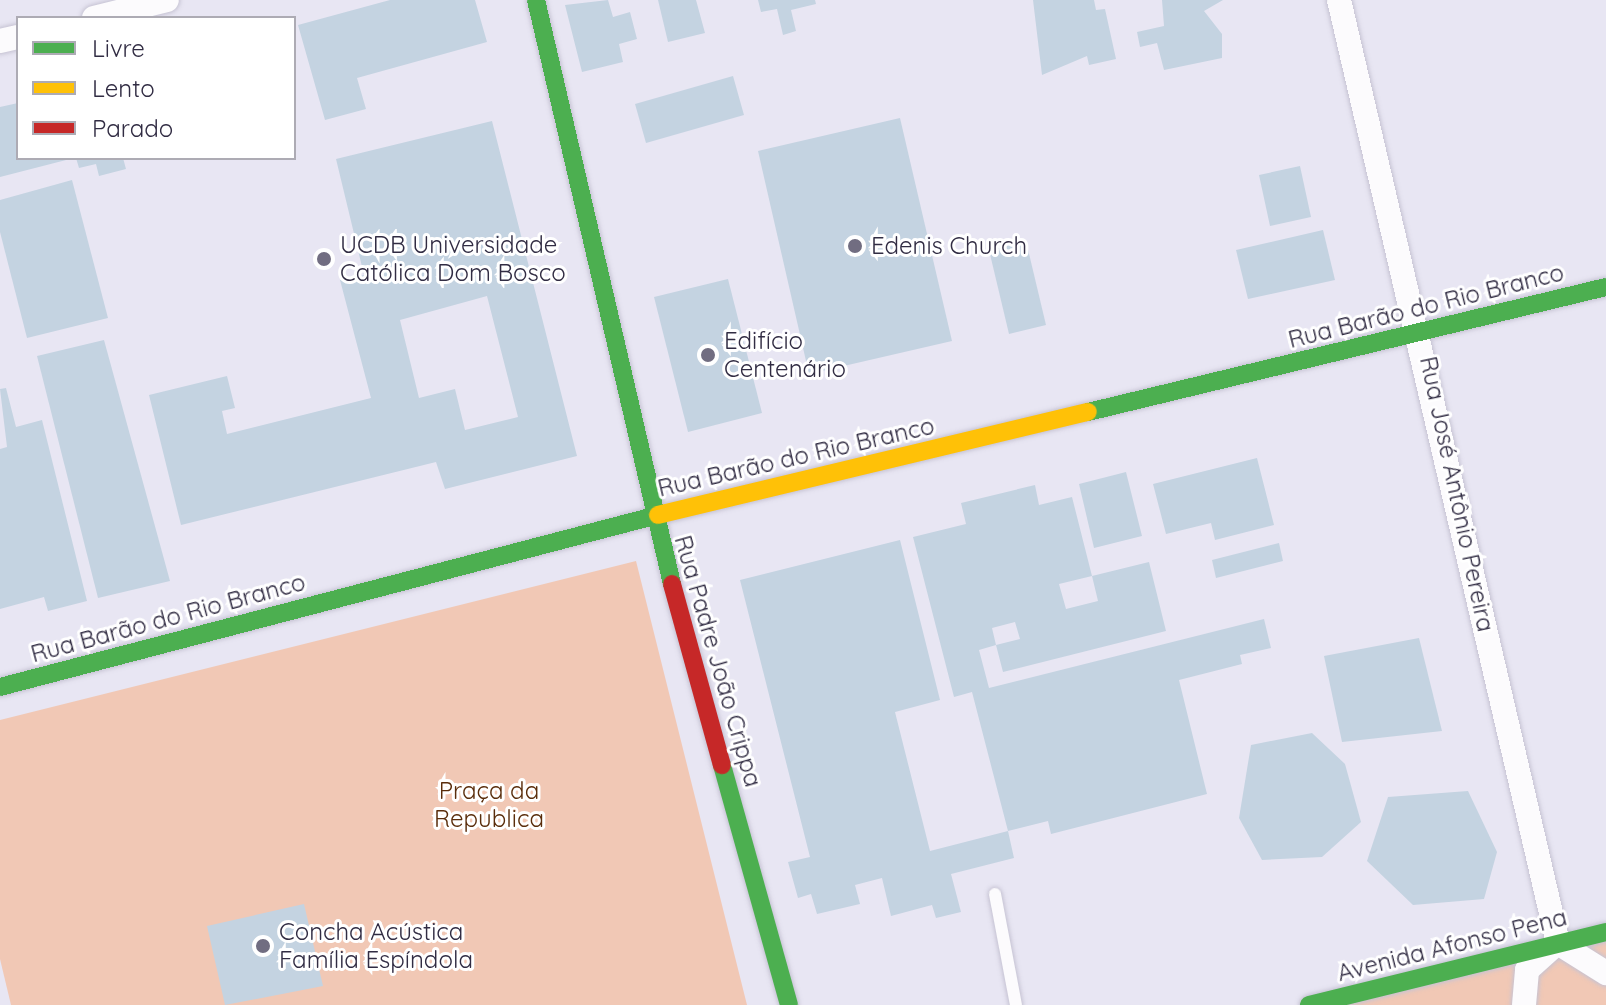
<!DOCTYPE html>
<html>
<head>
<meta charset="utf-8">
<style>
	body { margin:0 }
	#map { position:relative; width:1606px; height:1005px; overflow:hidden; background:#e8e6f3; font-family:Quicksand,sans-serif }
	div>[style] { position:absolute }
	.green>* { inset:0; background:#f1c8b5 }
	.building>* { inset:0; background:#c4d3e1 }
	.roads { filter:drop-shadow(0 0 2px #c6c3d3) drop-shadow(0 0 2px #c6c3d3) }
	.lane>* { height:12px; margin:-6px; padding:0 6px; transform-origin:6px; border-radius:6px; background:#fcfbfd }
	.street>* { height:24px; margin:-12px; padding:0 12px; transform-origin:12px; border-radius:12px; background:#fcfbfd }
	.fast>* { height:18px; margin:-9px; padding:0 9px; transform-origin:9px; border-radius:9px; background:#4caf50 }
	.slow>* { height:18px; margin:-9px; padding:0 9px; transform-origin:9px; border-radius:9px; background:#ffc107 }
	.jam>* { height:18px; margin:-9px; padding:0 9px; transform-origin:9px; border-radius:9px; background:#c62828 }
	.dots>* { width:22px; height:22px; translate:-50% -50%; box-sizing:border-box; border:4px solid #fff; border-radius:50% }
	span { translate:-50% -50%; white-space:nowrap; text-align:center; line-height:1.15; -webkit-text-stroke:6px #fff; paint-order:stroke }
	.poi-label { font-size:24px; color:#312c43 }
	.left { translate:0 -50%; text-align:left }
	.street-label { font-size:24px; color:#312c43 }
	.park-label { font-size:24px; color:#5a2d0b }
	.legend { position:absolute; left:16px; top:16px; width:280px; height:144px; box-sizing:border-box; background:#fff; border:2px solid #adabb4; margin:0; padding:10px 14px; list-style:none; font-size:24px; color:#312c43 }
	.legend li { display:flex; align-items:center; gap:16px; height:40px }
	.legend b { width:40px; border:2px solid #adabb4 }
</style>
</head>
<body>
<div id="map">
	<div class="green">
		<div style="clip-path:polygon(636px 561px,747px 1005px,11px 1005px,0 959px,0 720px)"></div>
		<div style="clip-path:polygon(1606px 932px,1606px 1005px,1309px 1005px)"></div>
	</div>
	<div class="building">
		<div style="clip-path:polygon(390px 0,475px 0,487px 42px,357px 78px,366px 109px,325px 120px,298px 25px)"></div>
		<div style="clip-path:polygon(608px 0,613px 17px,630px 12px,637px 39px,619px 44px,623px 62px,582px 72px,565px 5px)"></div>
		<div style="clip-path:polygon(658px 0,696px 0,705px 33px,668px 42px)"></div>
		<div style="clip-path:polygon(758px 0,815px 0,816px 4px,791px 10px,796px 31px,783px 35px,777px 9px,761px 12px)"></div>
		<div style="clip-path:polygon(1033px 0,1094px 0,1096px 10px,1105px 9px,1116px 59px,1089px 65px,1087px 56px,1042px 75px)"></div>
		<div style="clip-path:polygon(1162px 0,1223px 0,1204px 11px,1222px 34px,1222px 58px,1164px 70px,1157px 43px,1140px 47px,1137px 32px,1164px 26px)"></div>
		<div style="clip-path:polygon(733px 76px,744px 115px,646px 143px,635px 104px)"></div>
		<div style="clip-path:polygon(18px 103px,18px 158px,70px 159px,0 177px,0 107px)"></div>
		<div style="clip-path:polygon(900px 118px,952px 341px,809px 374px,758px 151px)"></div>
		<div style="clip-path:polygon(evenodd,492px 121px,577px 456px,445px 489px,436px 462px,181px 525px,149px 395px,227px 376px,235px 408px,222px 411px,227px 434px,371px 398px,340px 280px,364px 275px,336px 159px,492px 121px,487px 296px,518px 417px,465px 430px,455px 389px,419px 398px,400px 320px,487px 296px)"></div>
		<div style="clip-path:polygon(76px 158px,123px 158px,126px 169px,99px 176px,96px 164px,79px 168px)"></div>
		<div style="clip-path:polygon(1300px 166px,1311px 217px,1270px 226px,1259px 175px)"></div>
		<div style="clip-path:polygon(72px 180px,108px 318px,27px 338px,0 232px,0 200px)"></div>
		<div style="clip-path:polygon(1323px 230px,1335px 280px,1248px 299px,1236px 250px)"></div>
		<div style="clip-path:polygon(1026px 241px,1046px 325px,1009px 334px,989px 250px)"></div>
		<div style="clip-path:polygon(728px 279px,762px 413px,688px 432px,654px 297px)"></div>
		<div style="clip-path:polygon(104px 340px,170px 581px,98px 598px,37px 356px)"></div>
		<div style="clip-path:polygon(6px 388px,16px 427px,42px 420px,87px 601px,48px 611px,44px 597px,0 609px,0 449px,7px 447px,0 389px)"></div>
		<div style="clip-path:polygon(1257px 458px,1274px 525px,1215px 540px,1211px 523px,1166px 534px,1153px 484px)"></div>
		<div style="clip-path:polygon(1126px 472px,1142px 536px,1094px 548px,1079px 484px)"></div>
		<div style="clip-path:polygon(1035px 485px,1039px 505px,1072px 497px,1092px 576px,1059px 584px,1066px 609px,1098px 601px,1092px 576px,1149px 562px,1166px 631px,1003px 672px,996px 645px,1020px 639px,1015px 622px,992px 628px,996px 645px,979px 650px,989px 688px,1264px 619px,1271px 648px,1240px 655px,1242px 664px,1179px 680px,1207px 794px,1051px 834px,1048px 821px,1008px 831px,972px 692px,954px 697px,913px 537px,966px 524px,961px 503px)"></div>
		<div style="clip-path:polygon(900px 540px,940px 700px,895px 712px,930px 851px,1008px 831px,1014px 858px,951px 874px,961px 912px,936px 918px,932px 905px,891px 916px,882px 878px,855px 885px,860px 904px,817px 914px,811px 894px,798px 898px,788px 862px,810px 857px,740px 580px)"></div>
		<div style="clip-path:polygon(1279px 543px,1283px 561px,1216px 578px,1212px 560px)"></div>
		<div style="clip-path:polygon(1419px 638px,1442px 731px,1342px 742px,1324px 656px)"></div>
		<div style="clip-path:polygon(1312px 733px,1345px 764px,1361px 822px,1322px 857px,1262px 860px,1239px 818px,1251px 745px)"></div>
		<div style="clip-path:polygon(1468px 791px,1497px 852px,1484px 899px,1413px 905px,1367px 861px,1388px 797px)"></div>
		<div style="clip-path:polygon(304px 904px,323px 986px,225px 1005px,207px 926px)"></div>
	</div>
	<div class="roads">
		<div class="lane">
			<div style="left:995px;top:894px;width:113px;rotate:79.3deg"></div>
		</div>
		<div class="street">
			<div style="left:1339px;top:0;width:968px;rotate:76.93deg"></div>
			<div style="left:1558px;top:943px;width:57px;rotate:32deg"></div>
			<div style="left:94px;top:18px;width:75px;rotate:-13.9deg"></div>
			<div style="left:0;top:41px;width:18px;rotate:-13deg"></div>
			<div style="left:1524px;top:1005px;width:35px;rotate:-85deg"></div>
			<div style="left:1527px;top:970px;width:31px;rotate:-42deg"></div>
		</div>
		<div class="fast">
			<div style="left:536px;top:0;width:600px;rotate:76.89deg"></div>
			<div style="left:1088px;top:412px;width:533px;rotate:-13.57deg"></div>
			<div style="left:0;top:687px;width:680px;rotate:-14.65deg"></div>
			<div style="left:722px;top:765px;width:249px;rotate:74.4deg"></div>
			<div style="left:1309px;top:1005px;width:306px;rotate:-13.8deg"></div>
		</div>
		<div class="slow">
			<div style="left:658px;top:515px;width:442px;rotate:-13.5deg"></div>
		</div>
		<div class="jam">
			<div style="left:672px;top:584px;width:188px;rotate:74.6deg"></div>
		</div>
	</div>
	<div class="dots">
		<div style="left:855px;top:246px;background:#716d81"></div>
		<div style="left:324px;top:259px;background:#716d81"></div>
		<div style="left:708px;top:355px;background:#716d81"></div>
		<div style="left:263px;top:946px;background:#716d81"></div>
	</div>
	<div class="poi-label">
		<span class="left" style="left:340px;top:259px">UCDB Universidade<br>Católica Dom Bosco</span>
		<span class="left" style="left:871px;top:246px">Edenis Church</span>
		<span class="left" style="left:724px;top:355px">Edifício<br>Centenário</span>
		<span class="left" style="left:279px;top:946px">Concha Acústica<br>Família Espíndola</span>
	</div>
	<div class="street-label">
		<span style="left:1426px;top:306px;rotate:-14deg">Rua Barão do Rio Branco</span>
		<span style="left:796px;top:457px;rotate:-13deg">Rua Barão do Rio Branco</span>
		<span style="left:1457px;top:494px;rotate:78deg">Rua José Antônio Pereira</span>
		<span style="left:168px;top:618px;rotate:-15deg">Rua Barão do Rio Branco</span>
		<span style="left:718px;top:661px;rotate:74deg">Rua Padre João Crippa</span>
		<span style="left:1452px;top:945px;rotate:-14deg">Avenida Afonso Pena</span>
	</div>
	<div class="park-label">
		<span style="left:489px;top:805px">Praça da<br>Republica</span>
	</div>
	<ul class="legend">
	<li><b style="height:10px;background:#4caf50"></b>Livre</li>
	<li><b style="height:10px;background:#ffc107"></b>Lento</li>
	<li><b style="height:10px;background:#c62828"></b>Parado</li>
	</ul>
</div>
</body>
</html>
